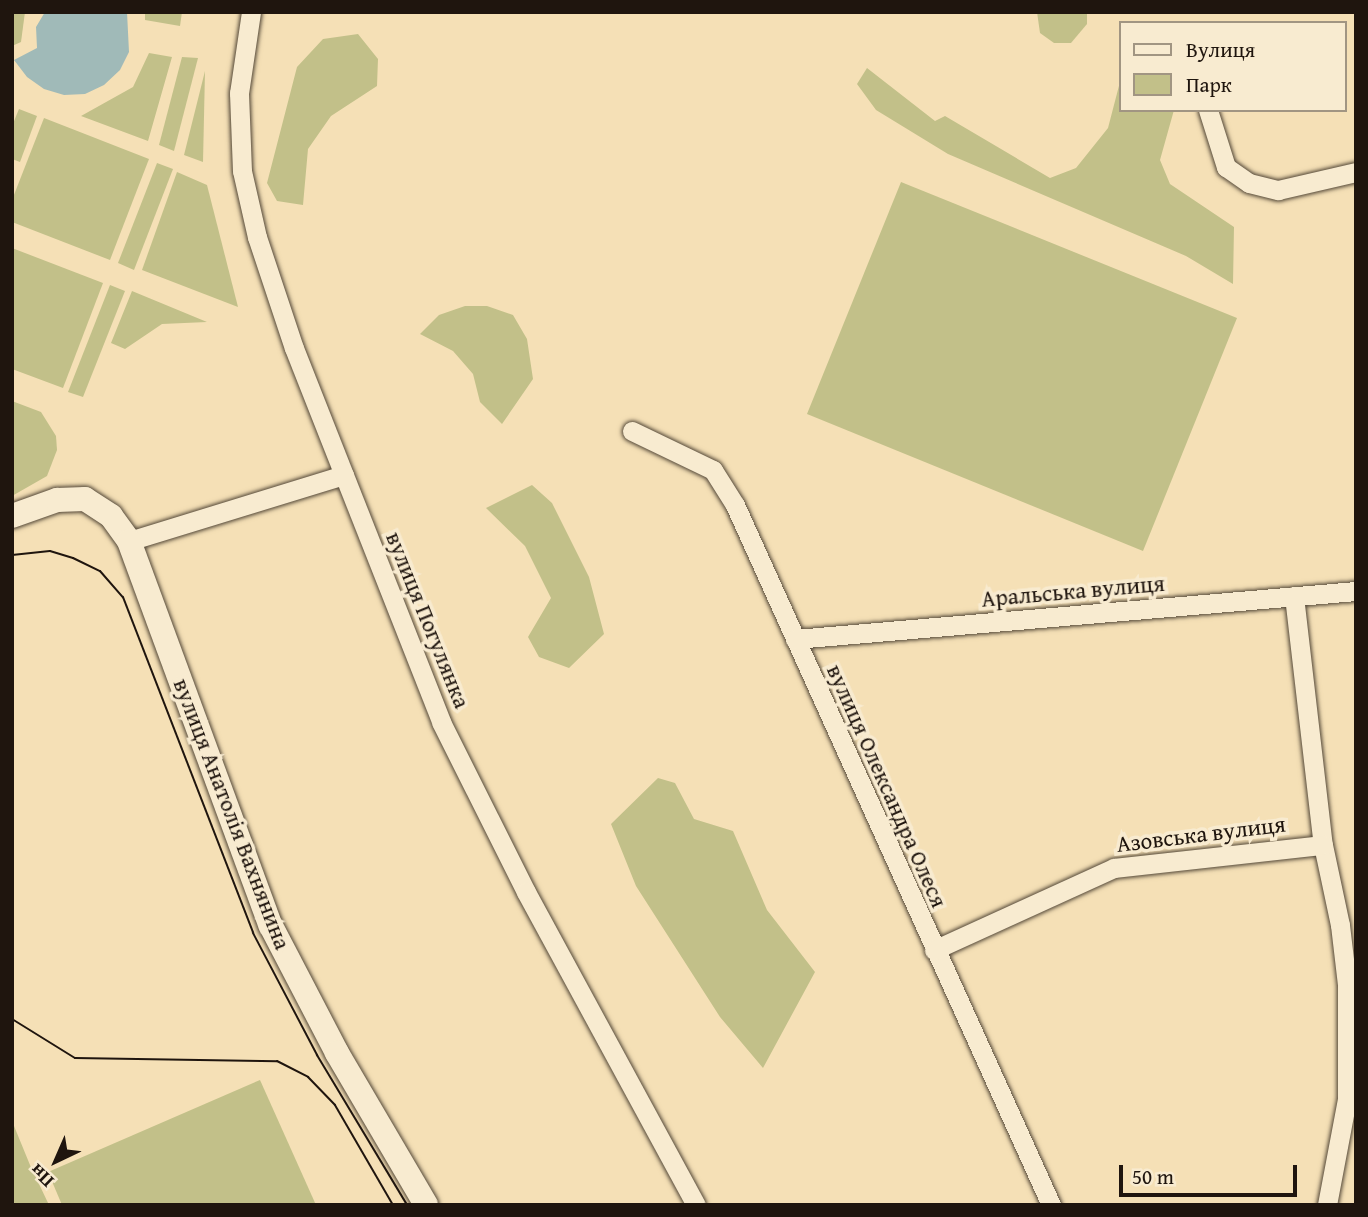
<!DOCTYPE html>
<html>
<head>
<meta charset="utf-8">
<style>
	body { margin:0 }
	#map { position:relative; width:1368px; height:1217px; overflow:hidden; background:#f5e0b6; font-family:"Gentium Book Plus",serif }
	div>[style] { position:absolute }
	.green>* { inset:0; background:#c2c089 }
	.water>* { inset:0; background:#a0bab8 }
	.roads { filter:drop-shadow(0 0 2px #544838) drop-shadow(0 0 2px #544838) }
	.minor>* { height:19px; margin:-9.5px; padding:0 9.5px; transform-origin:9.5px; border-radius:9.5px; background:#f8ebd0 }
	.tertiary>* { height:24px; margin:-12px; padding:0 12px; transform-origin:12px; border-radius:12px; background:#f8ebd0 }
	.tram>* { height:2px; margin:-1px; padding:0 1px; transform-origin:1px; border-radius:1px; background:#1f150e }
	span { translate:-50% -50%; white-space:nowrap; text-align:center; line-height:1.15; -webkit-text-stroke:7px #f8ebd0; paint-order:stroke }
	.street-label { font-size:23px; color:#1f150e }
	.frame { position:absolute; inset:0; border:14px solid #1f150e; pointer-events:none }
	.legend { position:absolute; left:1119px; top:21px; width:228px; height:91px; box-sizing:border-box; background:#f8ebd0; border:2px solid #a19582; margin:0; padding:9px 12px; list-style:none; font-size:21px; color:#1f150e }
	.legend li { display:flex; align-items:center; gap:14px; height:35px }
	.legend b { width:35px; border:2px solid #a19582 }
	.north { position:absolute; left:21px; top:1126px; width:70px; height:70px; -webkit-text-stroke:5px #f8ebd0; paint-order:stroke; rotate:224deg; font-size:19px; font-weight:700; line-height:28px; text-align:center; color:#1f150e }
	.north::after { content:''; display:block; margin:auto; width:24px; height:32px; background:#1f150e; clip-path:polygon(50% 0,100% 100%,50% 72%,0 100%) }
	.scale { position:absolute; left:1119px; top:1165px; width:178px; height:32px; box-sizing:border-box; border:4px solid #1f150e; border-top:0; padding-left:9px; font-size:21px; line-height:24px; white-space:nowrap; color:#1f150e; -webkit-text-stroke:5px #f8ebd0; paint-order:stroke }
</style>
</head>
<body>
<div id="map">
	<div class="green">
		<div style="clip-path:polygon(12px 12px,25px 12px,21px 42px,12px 46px)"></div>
		<div style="clip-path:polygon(145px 12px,182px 12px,180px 26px,145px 20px)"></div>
		<div style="clip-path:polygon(1037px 12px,1087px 12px,1087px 24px,1071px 43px,1054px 43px,1040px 33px)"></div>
		<div style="clip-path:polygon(358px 34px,378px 59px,377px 86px,331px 116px,308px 149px,303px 205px,277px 201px,267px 183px,297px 67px,323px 39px)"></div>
		<div style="clip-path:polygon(149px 53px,172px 57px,148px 141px,81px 116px,133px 87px)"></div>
		<div style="clip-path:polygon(182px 57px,198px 58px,174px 151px,159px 145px)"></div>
		<div style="clip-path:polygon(867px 68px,935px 121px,945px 116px,1050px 178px,1076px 168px,1108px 128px,1121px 78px,1121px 110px,1174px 110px,1160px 160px,1170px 184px,1234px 227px,1233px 284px,1186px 256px,948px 154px,876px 110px,857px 84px)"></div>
		<div style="clip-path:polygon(205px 71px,203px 162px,184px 155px)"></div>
		<div style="clip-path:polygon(19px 109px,37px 116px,20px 162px,12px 159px,12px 126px)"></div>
		<div style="clip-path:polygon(44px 118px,149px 159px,110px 260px,12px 222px,12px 200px)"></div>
		<div style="clip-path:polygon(157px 163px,173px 169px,134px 270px,118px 263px)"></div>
		<div style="clip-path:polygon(177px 172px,207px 185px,238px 307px,142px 270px)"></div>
		<div style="clip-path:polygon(901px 182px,1237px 318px,1143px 551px,807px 414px)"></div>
		<div style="clip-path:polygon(12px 248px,103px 283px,63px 388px,12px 369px)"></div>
		<div style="clip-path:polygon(110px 285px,125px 291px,83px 397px,68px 392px)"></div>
		<div style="clip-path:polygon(132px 291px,207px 322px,162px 324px,125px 349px,111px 343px)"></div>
		<div style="clip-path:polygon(465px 306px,487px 306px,513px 315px,527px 339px,533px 379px,502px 424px,480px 402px,473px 374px,453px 351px,420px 334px,439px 315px)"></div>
		<div style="clip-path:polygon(12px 401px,41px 412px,56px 436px,57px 450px,47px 476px,12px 496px)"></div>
		<div style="clip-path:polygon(532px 485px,552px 503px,589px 577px,604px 634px,569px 668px,539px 657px,528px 637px,551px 598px,525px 546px,486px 508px)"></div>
		<div style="clip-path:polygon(658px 778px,675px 783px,694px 819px,733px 831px,767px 910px,815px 972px,763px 1068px,720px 1017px,636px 886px,611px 824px)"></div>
		<div style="clip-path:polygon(260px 1080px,316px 1205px,62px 1205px,48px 1172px)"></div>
		<div style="clip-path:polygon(12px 1121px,30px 1165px,49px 1205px,12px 1205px)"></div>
	</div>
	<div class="water">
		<div style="clip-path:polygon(45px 12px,127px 12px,129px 52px,120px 70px,104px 85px,85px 94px,64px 95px,44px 89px,27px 77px,14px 60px,37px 48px,36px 27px)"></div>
	</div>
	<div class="roads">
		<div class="minor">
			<div style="left:251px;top:12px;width:82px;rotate:98.4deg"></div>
			<div style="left:239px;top:93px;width:78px;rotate:87.8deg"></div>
			<div style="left:242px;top:171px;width:68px;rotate:77.2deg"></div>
			<div style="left:257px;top:237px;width:117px;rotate:71.6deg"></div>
			<div style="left:294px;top:348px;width:402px;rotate:68.5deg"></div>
			<div style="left:441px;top:722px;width:190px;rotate:63.4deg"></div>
			<div style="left:526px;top:892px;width:356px;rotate:61.5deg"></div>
			<div style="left:1208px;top:110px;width:60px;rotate:72.5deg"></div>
			<div style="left:1226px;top:167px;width:28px;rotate:35deg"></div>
			<div style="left:1249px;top:183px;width:30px;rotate:14deg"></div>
			<div style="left:1278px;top:190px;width:80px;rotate:-13deg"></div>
			<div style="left:632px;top:431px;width:90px;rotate:25.7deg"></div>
			<div style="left:713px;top:470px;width:41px;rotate:57.8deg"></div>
			<div style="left:735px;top:505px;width:768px;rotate:65.7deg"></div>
			<div style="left:129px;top:541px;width:225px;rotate:-17.1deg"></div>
			<div style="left:1294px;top:596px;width:251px;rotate:83.4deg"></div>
			<div style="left:1323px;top:845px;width:82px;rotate:78deg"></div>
			<div style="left:1340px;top:925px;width:60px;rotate:83.3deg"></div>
			<div style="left:1347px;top:985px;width:114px;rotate:90deg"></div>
			<div style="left:1347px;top:1099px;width:108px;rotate:100.7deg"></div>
			<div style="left:795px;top:639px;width:563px;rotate:-4.89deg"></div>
			<div style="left:934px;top:950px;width:198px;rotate:-24.5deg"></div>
			<div style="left:1114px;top:868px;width:210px;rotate:-6.3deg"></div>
		</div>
		<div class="tertiary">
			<div style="left:12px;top:516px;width:48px;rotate:-19.6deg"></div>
			<div style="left:57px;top:500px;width:28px;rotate:-2deg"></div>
			<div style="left:85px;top:499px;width:31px;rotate:33deg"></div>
			<div style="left:111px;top:516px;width:31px;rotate:54deg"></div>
			<div style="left:129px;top:541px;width:410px;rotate:69.8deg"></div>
			<div style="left:271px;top:926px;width:143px;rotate:62.5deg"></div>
			<div style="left:337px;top:1053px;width:176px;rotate:59.6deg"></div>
		</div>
	</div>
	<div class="tram">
		<div style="left:12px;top:555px;width:38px;rotate:-6deg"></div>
		<div style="left:50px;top:551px;width:24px;rotate:17deg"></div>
		<div style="left:73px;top:558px;width:30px;rotate:26deg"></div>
		<div style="left:100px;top:571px;width:35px;rotate:49deg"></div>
		<div style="left:123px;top:597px;width:360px;rotate:68.8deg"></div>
		<div style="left:253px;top:933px;width:138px;rotate:62.3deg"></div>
		<div style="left:317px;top:1055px;width:175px;rotate:59deg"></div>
		<div style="left:12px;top:1019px;width:74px;rotate:31.8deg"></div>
		<div style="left:75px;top:1058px;width:202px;rotate:0.9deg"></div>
		<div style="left:277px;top:1061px;width:35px;rotate:27deg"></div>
		<div style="left:308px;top:1077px;width:39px;rotate:46deg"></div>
		<div style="left:335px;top:1105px;width:116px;rotate:59.9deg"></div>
	</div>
	<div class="street-label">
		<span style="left:1073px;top:591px;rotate:-5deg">Аральська вулиця</span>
		<span style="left:428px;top:620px;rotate:68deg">вулиця Погулянка</span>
		<span style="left:887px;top:786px;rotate:66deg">вулиця Олександра Олеся</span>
		<span style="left:232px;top:814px;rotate:69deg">вулиця Анатолія Вахнянина</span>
		<span style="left:1201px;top:834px;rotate:-7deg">Азовська вулиця</span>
	</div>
	<div class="frame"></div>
	<ul class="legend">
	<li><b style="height:9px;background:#f8ebd0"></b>Вулиця</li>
	<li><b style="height:19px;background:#c2c089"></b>Парк</li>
	</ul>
	<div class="north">Пн</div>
	<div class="scale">50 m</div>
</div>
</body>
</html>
